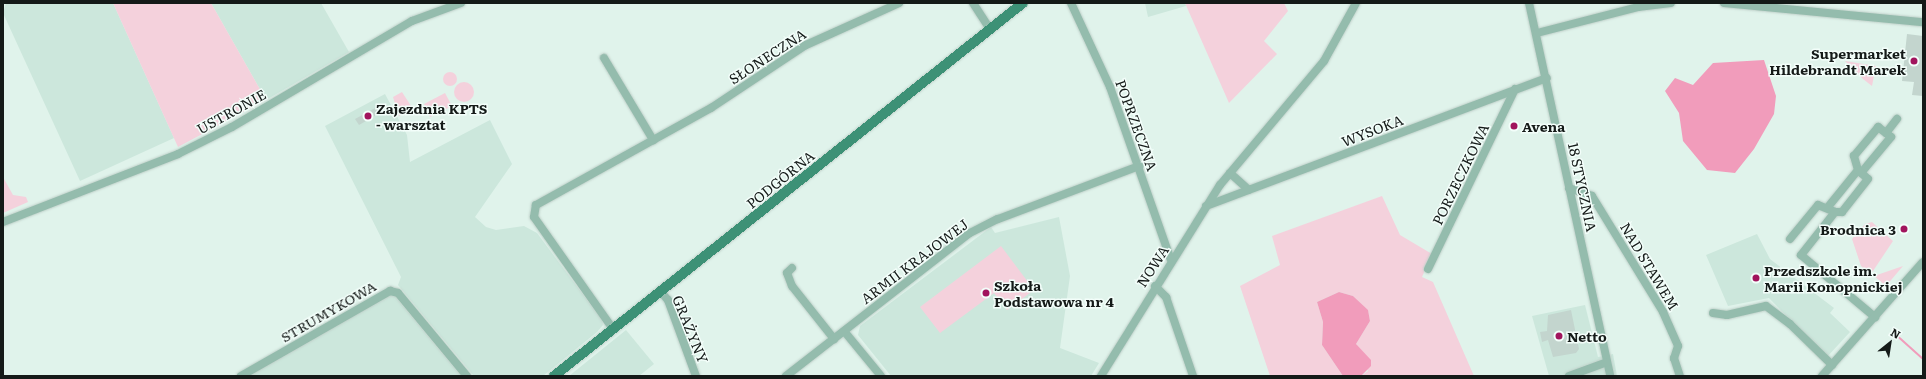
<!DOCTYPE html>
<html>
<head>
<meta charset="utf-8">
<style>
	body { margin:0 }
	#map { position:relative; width:1926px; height:379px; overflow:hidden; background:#e0f3eb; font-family:Literata,serif }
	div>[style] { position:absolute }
	.built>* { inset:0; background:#cce7dc }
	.green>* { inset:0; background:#f4d1dc }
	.round { border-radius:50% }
	.water>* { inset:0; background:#f19cbb }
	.stream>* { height:2px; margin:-1px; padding:0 1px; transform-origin:1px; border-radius:1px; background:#f19cbb }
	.building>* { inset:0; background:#c3d5ce }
	.roads { filter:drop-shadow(0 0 1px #bfd0c9) drop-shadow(0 0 1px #bfd0c9) }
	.minor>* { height:8px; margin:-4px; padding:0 4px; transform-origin:4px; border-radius:4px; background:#94bcad }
	.major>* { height:10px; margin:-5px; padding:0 5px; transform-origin:5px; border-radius:5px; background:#3d9176 }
	.dots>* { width:11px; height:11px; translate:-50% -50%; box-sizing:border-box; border:2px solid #f3fefa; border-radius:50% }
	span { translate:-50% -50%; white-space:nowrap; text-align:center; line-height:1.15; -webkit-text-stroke:3px #f3fefa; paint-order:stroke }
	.poi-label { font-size:14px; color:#141a18; font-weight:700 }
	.right { translate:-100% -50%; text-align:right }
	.left { translate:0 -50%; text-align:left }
	.street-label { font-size:14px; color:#141a18 }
	.frame { position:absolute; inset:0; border:4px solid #141a18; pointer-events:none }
	.north { position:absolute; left:1870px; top:323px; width:40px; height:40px; -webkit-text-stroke:3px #f3fefa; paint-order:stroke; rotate:30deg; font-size:11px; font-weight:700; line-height:16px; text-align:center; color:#141a18 }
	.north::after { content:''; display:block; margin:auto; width:14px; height:18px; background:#141a18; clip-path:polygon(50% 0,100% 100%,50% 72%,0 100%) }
</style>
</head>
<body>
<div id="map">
	<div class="built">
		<div style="clip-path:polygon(6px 3px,113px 3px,174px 138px,80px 181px,3px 13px)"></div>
		<div style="clip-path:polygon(211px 3px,321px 3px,349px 52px,266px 100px)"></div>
		<div style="clip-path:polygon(1145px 3px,1185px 3px,1186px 6px,1148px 17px)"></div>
		<div style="clip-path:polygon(385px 94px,407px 135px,410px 162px,490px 120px,512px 164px,475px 217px,486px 227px,496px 230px,524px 226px,537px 233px,602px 320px,603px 325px,597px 332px,543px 376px,474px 376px,398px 285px,401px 277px,325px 126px)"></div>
		<div style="clip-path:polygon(1059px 217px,1070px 276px,1060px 348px,1099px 363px,1091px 376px,891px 376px,858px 335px,860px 326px,991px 227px,995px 233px)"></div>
		<div style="clip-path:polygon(1757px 234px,1770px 259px,1834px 308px,1830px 313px,1850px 332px,1827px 357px,1769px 298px,1728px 306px,1706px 255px)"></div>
		<div style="clip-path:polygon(390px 295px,394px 295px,461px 376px,248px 376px)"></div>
		<div style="clip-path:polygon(1585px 305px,1598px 357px,1613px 354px,1617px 376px,1549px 376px,1532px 316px)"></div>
		<div style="clip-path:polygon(626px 330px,654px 364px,639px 376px,569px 376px)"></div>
	</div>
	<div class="green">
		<div style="clip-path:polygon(113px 3px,211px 3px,266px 100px,178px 147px)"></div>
		<div style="clip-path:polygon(1185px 3px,1284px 3px,1288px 11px,1264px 41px,1277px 54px,1229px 103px)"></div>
		<div style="clip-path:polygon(1845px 61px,1876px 66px,1872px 86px,1863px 79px)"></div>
		<div class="round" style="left:443px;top:72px;width:14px;height:14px"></div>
		<div class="round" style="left:454px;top:82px;width:20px;height:20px"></div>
		<div style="clip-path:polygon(402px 92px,413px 109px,399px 116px,393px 97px)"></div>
		<div style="clip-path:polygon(445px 93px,452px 106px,430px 117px,424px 104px)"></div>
		<div style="clip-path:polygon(3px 177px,13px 195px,26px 197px,28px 202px,3px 213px)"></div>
		<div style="clip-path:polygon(1382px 196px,1400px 235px,1432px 254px,1422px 277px,1433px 282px,1474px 376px,1361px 376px,1368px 371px,1356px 344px,1370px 321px,1368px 311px,1353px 296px,1339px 292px,1317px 302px,1323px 322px,1322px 345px,1343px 376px,1270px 376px,1240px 286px,1280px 265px,1272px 236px)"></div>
		<div style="clip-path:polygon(1872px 222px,1893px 241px,1871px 274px,1861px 266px,1852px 239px,1865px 224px)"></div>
		<div style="clip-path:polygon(1001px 246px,1034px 290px,1007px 310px,994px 293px,940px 333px,920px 307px)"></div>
		<div style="clip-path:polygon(1903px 266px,1886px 286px,1874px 276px)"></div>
	</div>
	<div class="water">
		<div style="clip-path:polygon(1764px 60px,1776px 96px,1774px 114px,1754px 149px,1735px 173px,1707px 170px,1683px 141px,1679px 113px,1665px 91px,1675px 78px,1693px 85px,1713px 63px)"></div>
		<div style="clip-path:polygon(1339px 292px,1353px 296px,1368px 310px,1370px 321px,1356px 344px,1371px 360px,1371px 366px,1361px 376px,1343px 376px,1322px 345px,1323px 322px,1317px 302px)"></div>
	</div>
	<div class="stream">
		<div style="left:1894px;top:333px;width:39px;rotate:42deg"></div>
	</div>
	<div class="building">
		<div style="clip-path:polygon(1907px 34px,1923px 36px,1923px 96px,1912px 95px,1914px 82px,1902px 81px)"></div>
		<div style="clip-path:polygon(377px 107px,380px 113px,359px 125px,355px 119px)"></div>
		<div style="clip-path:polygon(1571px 310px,1579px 349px,1576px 353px,1553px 357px,1548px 340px,1542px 342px,1540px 332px,1547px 331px,1548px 315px)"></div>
	</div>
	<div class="roads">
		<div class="minor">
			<div style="left:973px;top:3px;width:31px;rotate:57deg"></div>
			<div style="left:1071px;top:3px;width:93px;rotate:65.1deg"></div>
			<div style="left:1110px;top:87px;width:183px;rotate:70.6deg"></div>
			<div style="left:1529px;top:3px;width:382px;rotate:77.7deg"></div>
			<div style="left:1724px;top:3px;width:200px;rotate:5.5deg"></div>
			<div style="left:1537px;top:33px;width:104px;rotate:-14.4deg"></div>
			<div style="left:1638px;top:7px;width:33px;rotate:-7deg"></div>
			<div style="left:604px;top:58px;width:96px;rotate:59.1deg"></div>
			<div style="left:1858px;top:170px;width:15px;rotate:-106deg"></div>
			<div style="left:1854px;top:156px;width:38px;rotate:-50deg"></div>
			<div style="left:1878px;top:127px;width:10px;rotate:37deg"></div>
			<div style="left:1230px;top:173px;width:25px;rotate:42deg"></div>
			<div style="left:1861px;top:173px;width:47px;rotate:-50.2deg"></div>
			<div style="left:1891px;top:137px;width:6px;rotate:-141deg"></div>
			<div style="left:1886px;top:133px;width:18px;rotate:-52deg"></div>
			<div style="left:1569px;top:188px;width:24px;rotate:19deg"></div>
			<div style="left:1592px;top:196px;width:136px;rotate:58.5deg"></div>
			<div style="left:1663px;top:312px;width:37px;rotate:66deg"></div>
			<div style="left:1678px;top:346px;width:13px;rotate:108deg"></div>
			<div style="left:1674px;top:358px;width:19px;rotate:72deg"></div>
			<div style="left:1206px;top:206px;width:364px;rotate:-20.6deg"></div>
			<div style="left:1828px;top:207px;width:48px;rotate:-51deg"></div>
			<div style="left:1858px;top:170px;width:13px;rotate:42deg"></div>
			<div style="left:1868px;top:179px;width:42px;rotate:128.2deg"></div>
			<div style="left:1842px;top:212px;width:7px;rotate:180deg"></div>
			<div style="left:3px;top:222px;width:188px;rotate:-21.2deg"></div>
			<div style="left:178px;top:154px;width:60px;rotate:-26.6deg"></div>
			<div style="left:232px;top:127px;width:209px;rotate:-30.5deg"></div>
			<div style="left:412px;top:21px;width:52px;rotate:-20.2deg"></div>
			<div style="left:1790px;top:239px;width:44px;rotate:-50.5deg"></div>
			<div style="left:1818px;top:205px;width:18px;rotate:22deg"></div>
			<div style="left:1835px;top:212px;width:55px;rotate:128.3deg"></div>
			<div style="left:1801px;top:255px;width:97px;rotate:40deg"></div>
			<div style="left:792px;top:268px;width:7px;rotate:135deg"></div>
			<div style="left:787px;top:273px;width:14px;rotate:69deg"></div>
			<div style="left:792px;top:286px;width:68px;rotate:51.6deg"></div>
			<div style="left:1428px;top:269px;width:200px;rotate:-64.2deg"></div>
			<div style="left:1155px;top:286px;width:16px;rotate:45deg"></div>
			<div style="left:1166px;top:297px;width:83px;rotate:71.1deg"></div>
			<div style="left:661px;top:292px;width:11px;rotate:49deg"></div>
			<div style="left:668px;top:300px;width:81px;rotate:69.8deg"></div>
			<div style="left:1713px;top:313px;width:14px;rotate:8deg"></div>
			<div style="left:1727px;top:315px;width:40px;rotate:-13deg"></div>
			<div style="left:1766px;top:306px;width:30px;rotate:37deg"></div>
			<div style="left:1790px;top:324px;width:59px;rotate:44.3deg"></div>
			<div style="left:613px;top:329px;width:137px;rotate:-125.2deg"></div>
			<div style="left:534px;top:217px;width:12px;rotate:-81deg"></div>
			<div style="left:536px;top:205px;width:200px;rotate:-29deg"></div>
			<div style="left:711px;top:108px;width:114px;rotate:-33.6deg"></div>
			<div style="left:806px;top:45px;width:102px;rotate:-24.3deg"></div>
			<div style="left:844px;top:331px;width:58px;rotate:50.6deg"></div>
			<div style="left:241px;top:376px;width:172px;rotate:-29.7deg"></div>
			<div style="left:390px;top:291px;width:8px;rotate:14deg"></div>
			<div style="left:398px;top:293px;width:108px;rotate:50.3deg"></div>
			<div style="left:786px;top:376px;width:233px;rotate:-37.9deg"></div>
			<div style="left:970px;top:233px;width:31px;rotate:-27deg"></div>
			<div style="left:998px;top:219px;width:151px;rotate:-20.6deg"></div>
			<div style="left:1101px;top:376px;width:225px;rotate:-58.1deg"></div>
			<div style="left:1220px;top:185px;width:162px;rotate:-50deg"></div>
			<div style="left:1324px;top:61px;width:66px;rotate:-61.1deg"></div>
			<div style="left:1569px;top:376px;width:40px;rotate:-20.2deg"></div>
			<div style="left:1822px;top:376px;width:152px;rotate:-48.5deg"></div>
		</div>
		<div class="major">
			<div style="left:554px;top:376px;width:599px;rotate:-38.5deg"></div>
		</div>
	</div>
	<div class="dots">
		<div style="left:1914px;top:61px;background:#a1145d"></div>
		<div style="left:368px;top:116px;background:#a1145d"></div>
		<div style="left:1514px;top:126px;background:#a1145d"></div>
		<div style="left:1904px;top:229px;background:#a1145d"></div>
		<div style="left:1756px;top:278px;background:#a1145d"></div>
		<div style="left:986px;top:293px;background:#a1145d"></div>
		<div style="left:1559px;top:336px;background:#a1145d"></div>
	</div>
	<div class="poi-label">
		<span class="right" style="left:1906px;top:61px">Supermarket<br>Hildebrandt Marek</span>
		<span class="left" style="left:376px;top:116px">Zajezdnia KPTS<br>- warsztat</span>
		<span class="left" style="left:1522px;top:126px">Avena</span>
		<span class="right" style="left:1896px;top:229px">Brodnica 3</span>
		<span class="left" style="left:1764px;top:278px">Przedszkole im.<br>Marii Konopnickiej</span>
		<span class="left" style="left:994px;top:293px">Szkoła<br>Podstawowa nr 4</span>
		<span class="left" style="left:1567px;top:336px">Netto</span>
	</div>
	<div class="street-label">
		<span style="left:767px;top:56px;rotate:-33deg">SŁONECZNA</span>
		<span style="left:231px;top:111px;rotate:-29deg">USTRONIE</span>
		<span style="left:1137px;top:125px;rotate:70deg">POPRZECZNA</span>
		<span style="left:1372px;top:130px;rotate:-21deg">WYSOKA</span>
		<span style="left:1460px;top:174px;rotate:-64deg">PORZECZKOWA</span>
		<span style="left:780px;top:179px;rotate:-39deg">PODGÓRNA</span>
		<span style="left:1583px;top:187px;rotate:78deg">18 STYCZNIA</span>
		<span style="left:914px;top:261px;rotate:-37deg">ARMII KRAJOWEJ</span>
		<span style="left:1152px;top:266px;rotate:-57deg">NOWA</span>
		<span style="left:1650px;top:266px;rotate:59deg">NAD STAWEM</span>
		<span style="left:328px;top:311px;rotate:-30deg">STRUMYKOWA</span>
		<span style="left:691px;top:329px;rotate:68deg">GRAŻYNY</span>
	</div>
	<div class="frame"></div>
	<div class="north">N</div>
</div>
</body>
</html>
